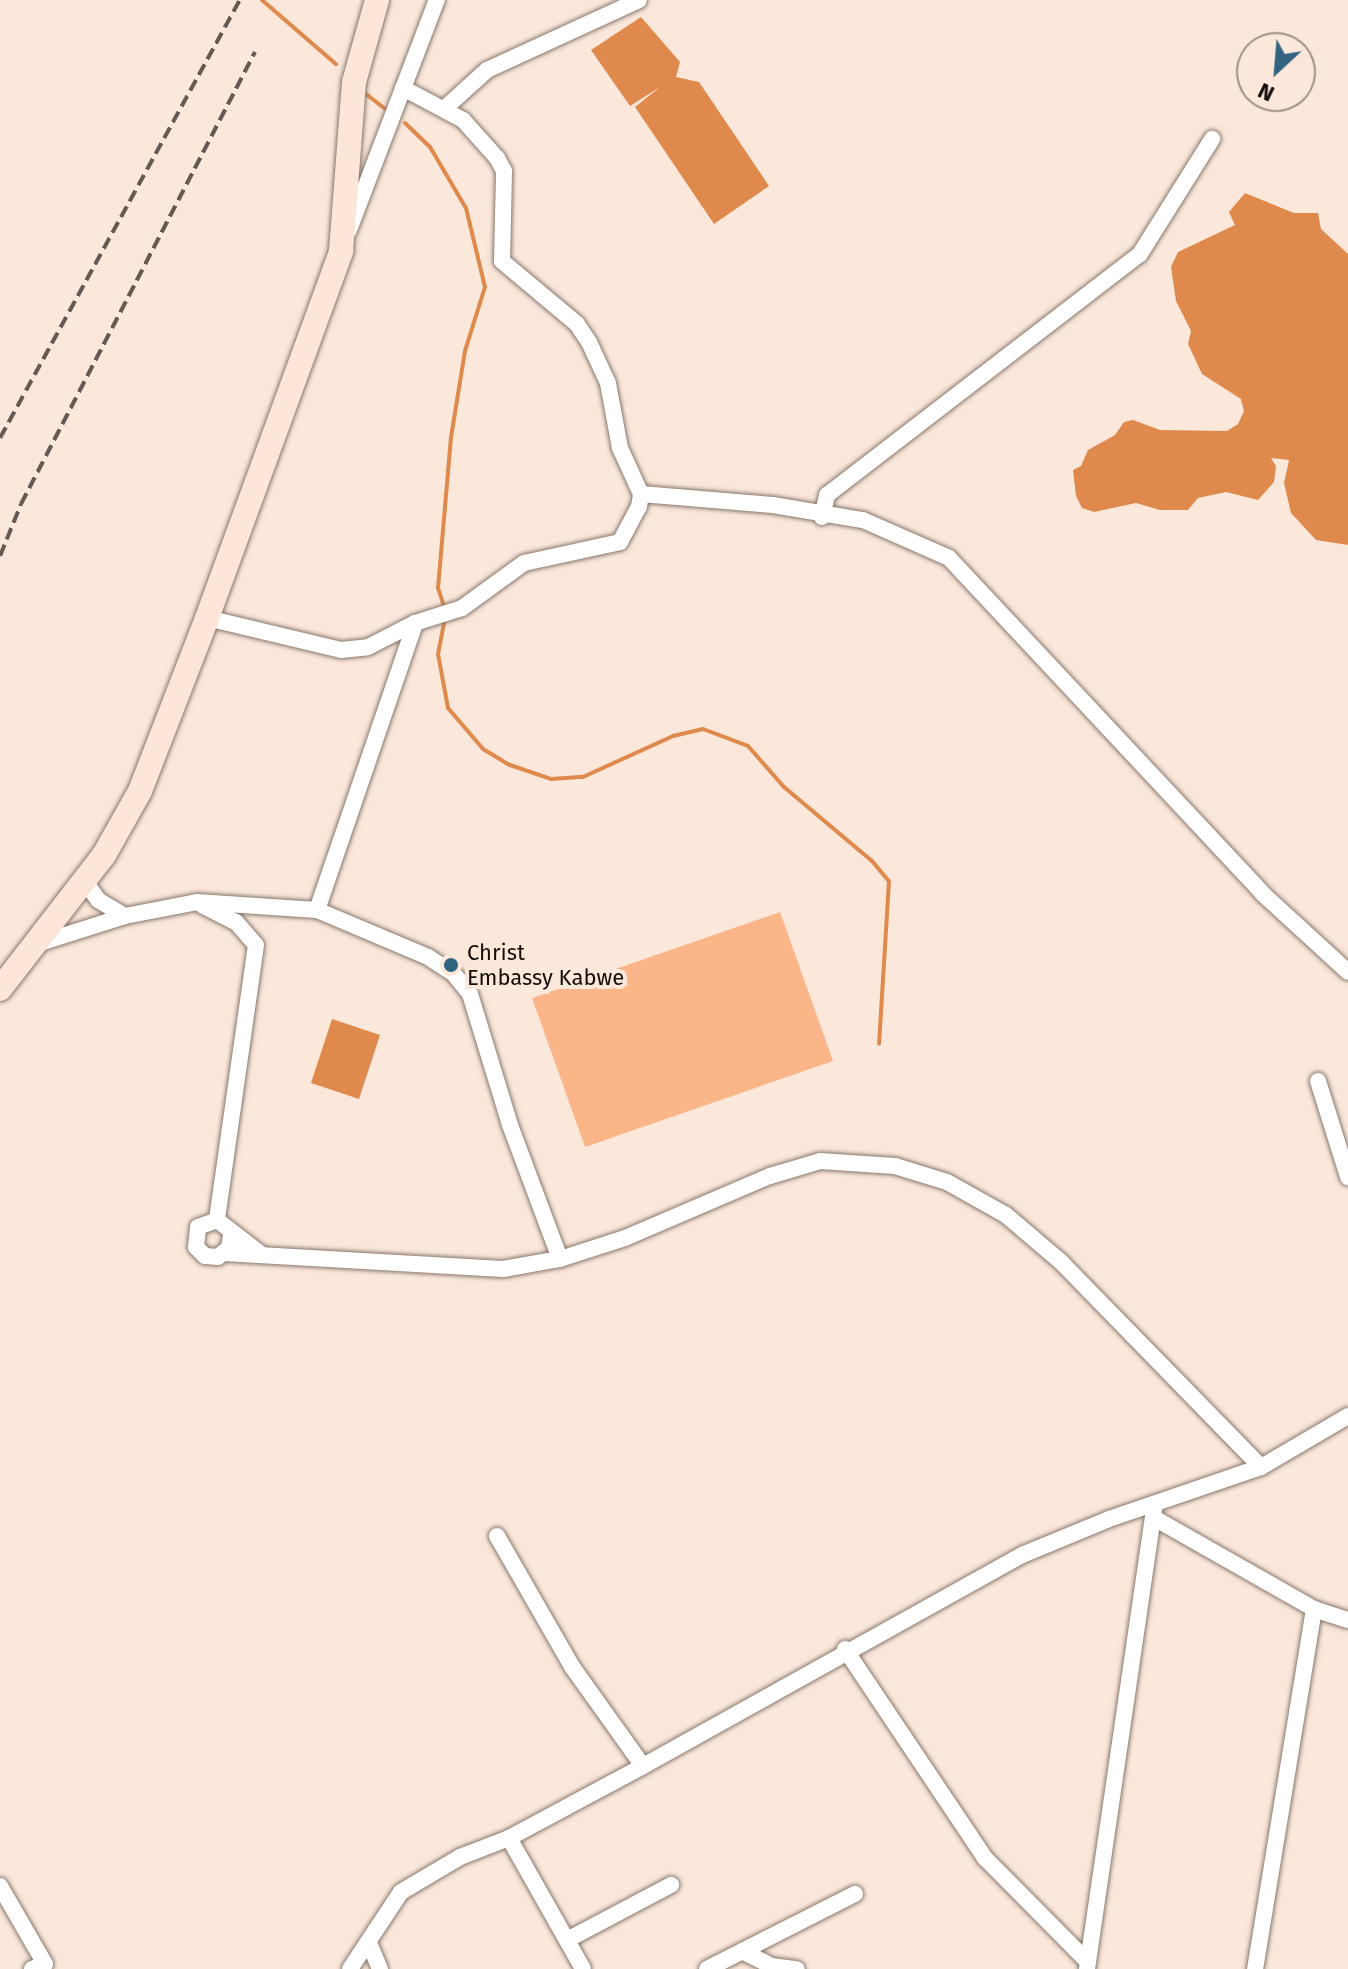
<!DOCTYPE html>
<html>
<head>
<meta charset="utf-8">
<style>
	body { margin:0 }
	#map { position:relative; width:1348px; height:1969px; overflow:hidden; background:#fbe8db; font-family:"Fira Sans",sans-serif }
	div>[style] { position:absolute }
	.green>* { inset:0; background:#fab689 }
	.water>* { inset:0; background:#df8a4c }
	.stream>* { height:4px; margin:-2px; padding:0 2px; transform-origin:2px; border-radius:2px; background:#df8a4c }
	.roads { filter:drop-shadow(0 0 2px #88776c) drop-shadow(0 0 2px #88776c) }
	.street>* { height:16px; margin:-8px; padding:0 8px; transform-origin:8px; border-radius:8px; background:#fff }
	.secondary>* { height:24px; margin:-12px; padding:0 12px; transform-origin:12px; border-radius:12px; background:#fde6d7 }
	.rail>* { height:4px; margin-top:-2px; transform-origin:0; background:repeating-linear-gradient(90deg,#655a53 0 12px,transparent 0 18px) }
	.dots>* { width:22px; height:22px; translate:-50% -50%; box-sizing:border-box; border:4px solid #fbe8db; border-radius:50% }
	span { translate:-50% -50%; white-space:nowrap; text-align:center; line-height:1.15; -webkit-text-stroke:8px #fbe8db; paint-order:stroke }
	.poi-label { font-size:22px; color:#140d09 }
	.left { translate:0 -50%; text-align:left }
	.north { position:absolute; left:1236px; top:32px; width:80px; height:80px; box-sizing:border-box; background:#fbe8db; border:2px solid #9f9087; border-radius:50%; rotate:206deg; font-size:22px; font-weight:700; line-height:32px; text-align:center; color:#140d09 }
	.north::after { content:''; display:block; margin:auto; width:28px; height:36px; background:#306481; clip-path:polygon(50% 0,100% 100%,50% 72%,0 100%) }
</style>
</head>
<body>
<div id="map">
	<div class="green">
		<div style="clip-path:polygon(780px 912px,833px 1061px,585px 1147px,532px 998px)"></div>
	</div>
	<div class="water">
		<div style="clip-path:polygon(641px 17px,680px 62px,676px 77px,699px 82px,769px 186px,714px 224px,635px 107px,660px 87px,630px 106px,591px 50px)"></div>
		<div style="clip-path:polygon(1245px 193px,1294px 213px,1318px 213px,1321px 229px,1348px 254px,1348px 545px,1316px 540px,1291px 513px,1284px 483px,1289px 460px,1271px 458px,1276px 466px,1274px 482px,1258px 500px,1226px 492px,1198px 498px,1188px 510px,1160px 510px,1136px 503px,1094px 512px,1082px 508px,1076px 496px,1073px 470px,1081px 466px,1088px 450px,1115px 435px,1124px 422px,1133px 420px,1160px 430px,1227px 431px,1238px 424px,1244px 411px,1241px 399px,1202px 374px,1188px 344px,1191px 331px,1176px 301px,1171px 267px,1178px 252px,1235px 225px,1229px 212px)"></div>
		<div style="clip-path:polygon(332px 1019px,380px 1035px,359px 1099px,311px 1083px)"></div>
	</div>
	<div class="stream">
		<div style="left:262px;top:0;width:98px;rotate:40.9deg"></div>
		<div style="left:366px;top:94px;width:24px;rotate:38deg"></div>
		<div style="left:405px;top:123px;width:35px;rotate:44deg"></div>
		<div style="left:430px;top:147px;width:71px;rotate:59.5deg"></div>
		<div style="left:466px;top:208px;width:81px;rotate:76.5deg"></div>
		<div style="left:485px;top:287px;width:67px;rotate:107.4deg"></div>
		<div style="left:465px;top:351px;width:87px;rotate:99.2deg"></div>
		<div style="left:451px;top:437px;width:152px;rotate:94.9deg"></div>
		<div style="left:438px;top:588px;width:22px;rotate:72deg"></div>
		<div style="left:445px;top:618px;width:37px;rotate:101deg"></div>
		<div style="left:438px;top:654px;width:55px;rotate:79.5deg"></div>
		<div style="left:448px;top:708px;width:54px;rotate:49.5deg"></div>
		<div style="left:483px;top:749px;width:31px;rotate:31deg"></div>
		<div style="left:510px;top:765px;width:43px;rotate:18.9deg"></div>
		<div style="left:551px;top:779px;width:32px;rotate:-4deg"></div>
		<div style="left:583px;top:777px;width:99px;rotate:-24.5deg"></div>
		<div style="left:673px;top:736px;width:31px;rotate:-13deg"></div>
		<div style="left:703px;top:729px;width:48px;rotate:20.7deg"></div>
		<div style="left:748px;top:746px;width:55px;rotate:48.7deg"></div>
		<div style="left:784px;top:787px;width:115px;rotate:40.1deg"></div>
		<div style="left:872px;top:861px;width:26px;rotate:50deg"></div>
		<div style="left:889px;top:881px;width:163px;rotate:93.5deg"></div>
	</div>
	<div class="roads">
		<div class="street">
			<div style="left:444px;top:109px;width:58px;rotate:-42.2deg"></div>
			<div style="left:487px;top:70px;width:167px;rotate:-24.7deg"></div>
			<div style="left:349px;top:230px;width:246px;rotate:-69.1deg"></div>
			<div style="left:641px;top:494px;width:132px;rotate:4.8deg"></div>
			<div style="left:773px;top:505px;width:91px;rotate:9.5deg"></div>
			<div style="left:863px;top:520px;width:94px;rotate:23.8deg"></div>
			<div style="left:949px;top:558px;width:460px;rotate:46.9deg"></div>
			<div style="left:1263px;top:894px;width:115px;rotate:42.5deg"></div>
			<div style="left:822px;top:517px;width:23px;rotate:-77deg"></div>
			<div style="left:827px;top:495px;width:395px;rotate:-37.6deg"></div>
			<div style="left:1140px;top:254px;width:136px;rotate:-57.9deg"></div>
			<div style="left:207px;top:618px;width:138px;rotate:13.4deg"></div>
			<div style="left:341px;top:650px;width:27px;rotate:-6deg"></div>
			<div style="left:368px;top:647px;width:53px;rotate:-27.1deg"></div>
			<div style="left:415px;top:623px;width:49px;rotate:-17.7deg"></div>
			<div style="left:462px;top:608px;width:77px;rotate:-36deg"></div>
			<div style="left:524px;top:563px;width:98px;rotate:-12.3deg"></div>
			<div style="left:620px;top:542px;width:40px;rotate:-62deg"></div>
			<div style="left:639px;top:507px;width:13px;rotate:-81deg"></div>
			<div style="left:641px;top:494px;width:51px;rotate:-114.5deg"></div>
			<div style="left:620px;top:448px;width:66px;rotate:-100.5deg"></div>
			<div style="left:608px;top:383px;width:45px;rotate:-114.9deg"></div>
			<div style="left:589px;top:342px;width:22px;rotate:-124deg"></div>
			<div style="left:577px;top:324px;width:98px;rotate:-140deg"></div>
			<div style="left:502px;top:261px;width:90px;rotate:-88.7deg"></div>
			<div style="left:504px;top:171px;width:15px;rotate:-118deg"></div>
			<div style="left:497px;top:158px;width:51px;rotate:-131.8deg"></div>
			<div style="left:463px;top:120px;width:68px;rotate:-151.9deg"></div>
			<div style="left:83px;top:879px;width:26px;rotate:54deg"></div>
			<div style="left:98px;top:900px;width:31px;rotate:31deg"></div>
			<div style="left:202px;top:905px;width:38px;rotate:27deg"></div>
			<div style="left:236px;top:922px;width:30px;rotate:49deg"></div>
			<div style="left:256px;top:945px;width:278px;rotate:98.1deg"></div>
			<div style="left:317px;top:910px;width:303px;rotate:-71.1deg"></div>
			<div style="left:37px;top:944px;width:92px;rotate:-17.7deg"></div>
			<div style="left:125px;top:916px;width:73px;rotate:-11deg"></div>
			<div style="left:197px;top:902px;width:120px;rotate:3.8deg"></div>
			<div style="left:317px;top:910px;width:121px;rotate:22.9deg"></div>
			<div style="left:428px;top:957px;width:30px;rotate:33deg"></div>
			<div style="left:453px;top:973px;width:27px;rotate:51deg"></div>
			<div style="left:470px;top:994px;width:137px;rotate:73deg"></div>
			<div style="left:510px;top:1125px;width:143px;rotate:69.5deg"></div>
			<div style="left:1318px;top:1081px;width:101px;rotate:72.6deg"></div>
			<div style="left:231px;top:1235px;width:13px;rotate:99deg"></div>
			<div style="left:229px;top:1248px;width:14px;rotate:141deg"></div>
			<div style="left:218px;top:1257px;width:13px;rotate:-176deg"></div>
			<div style="left:205px;top:1256px;width:13px;rotate:-135deg"></div>
			<div style="left:196px;top:1247px;width:20px;rotate:-84deg"></div>
			<div style="left:198px;top:1227px;width:20px;rotate:-20deg"></div>
			<div style="left:217px;top:1220px;width:56px;rotate:37.7deg"></div>
			<div style="left:224px;top:1253px;width:279px;rotate:3.3deg"></div>
			<div style="left:503px;top:1269px;width:58px;rotate:-10deg"></div>
			<div style="left:560px;top:1259px;width:68px;rotate:-17.9deg"></div>
			<div style="left:625px;top:1238px;width:158px;rotate:-23.2deg"></div>
			<div style="left:770px;top:1176px;width:52px;rotate:-16.7deg"></div>
			<div style="left:820px;top:1161px;width:75px;rotate:3.8deg"></div>
			<div style="left:895px;top:1166px;width:54px;rotate:17.1deg"></div>
			<div style="left:947px;top:1182px;width:68px;rotate:29.2deg"></div>
			<div style="left:1006px;top:1215px;width:72px;rotate:40.5deg"></div>
			<div style="left:1061px;top:1262px;width:286px;rotate:45.7deg"></div>
			<div style="left:1154px;top:1518px;width:184px;rotate:29.6deg"></div>
			<div style="left:1314px;top:1609px;width:365px;rotate:99.3deg"></div>
			<div style="left:497px;top:1536px;width:152px;rotate:60.1deg"></div>
			<div style="left:573px;top:1668px;width:120px;rotate:54.5deg"></div>
			<div style="left:1314px;top:1609px;width:36px;rotate:18deg"></div>
			<div style="left:845px;top:1649px;width:252px;rotate:56.2deg"></div>
			<div style="left:985px;top:1858px;width:146px;rotate:45.3deg"></div>
			<div style="left:509px;top:1838px;width:150px;rotate:60.5deg"></div>
			<div style="left:0;top:1886px;width:90px;rotate:60deg"></div>
			<div style="left:45px;top:1964px;width:14px;rotate:159deg"></div>
			<div style="left:567px;top:1940px;width:118px;rotate:-27.9deg"></div>
			<div style="left:369px;top:1943px;width:28px;rotate:67deg"></div>
			<div style="left:742px;top:1951px;width:33px;rotate:27deg"></div>
			<div style="left:771px;top:1966px;width:26px;rotate:7deg"></div>
			<div style="left:350px;top:1969px;width:92px;rotate:-56.5deg"></div>
			<div style="left:401px;top:1892px;width:69px;rotate:-30.7deg"></div>
			<div style="left:460px;top:1857px;width:53px;rotate:-21.2deg"></div>
			<div style="left:509px;top:1838px;width:152px;rotate:-28.2deg"></div>
			<div style="left:643px;top:1766px;width:434px;rotate:-29.1deg"></div>
			<div style="left:1022px;top:1555px;width:94px;rotate:-22.5deg"></div>
			<div style="left:1109px;top:1519px;width:161px;rotate:-18.9deg"></div>
			<div style="left:1261px;top:1467px;width:101px;rotate:-30.4deg"></div>
			<div style="left:707px;top:1969px;width:166px;rotate:-26.9deg"></div>
			<div style="left:1087px;top:1969px;width:466px;rotate:-81.7deg"></div>
		</div>
		<div class="secondary">
			<div style="left:0;top:989px;width:170px;rotate:-52.2deg"></div>
			<div style="left:104px;top:855px;width:73px;rotate:-60.6deg"></div>
			<div style="left:140px;top:791px;width:186px;rotate:-68.8deg"></div>
			<div style="left:207px;top:618px;width:391px;rotate:-69.9deg"></div>
			<div style="left:341px;top:251px;width:169px;rotate:-85.6deg"></div>
			<div style="left:354px;top:82px;width:85px;rotate:-74.3deg"></div>
		</div>
	</div>
	<div class="rail">
		<div style="left:0;top:438px;width:499px;rotate:-61.3deg"></div>
		<div style="left:0;top:556px;width:56px;rotate:-68deg"></div>
		<div style="left:21px;top:504px;width:509px;rotate:-62.63deg"></div>
	</div>
	<div class="dots">
		<div style="left:451px;top:965px;background:#306481"></div>
	</div>
	<div class="poi-label">
		<span class="left" style="left:467px;top:965px">Christ<br>Embassy Kabwe</span>
	</div>
	<div class="north">N</div>
</div>
</body>
</html>
